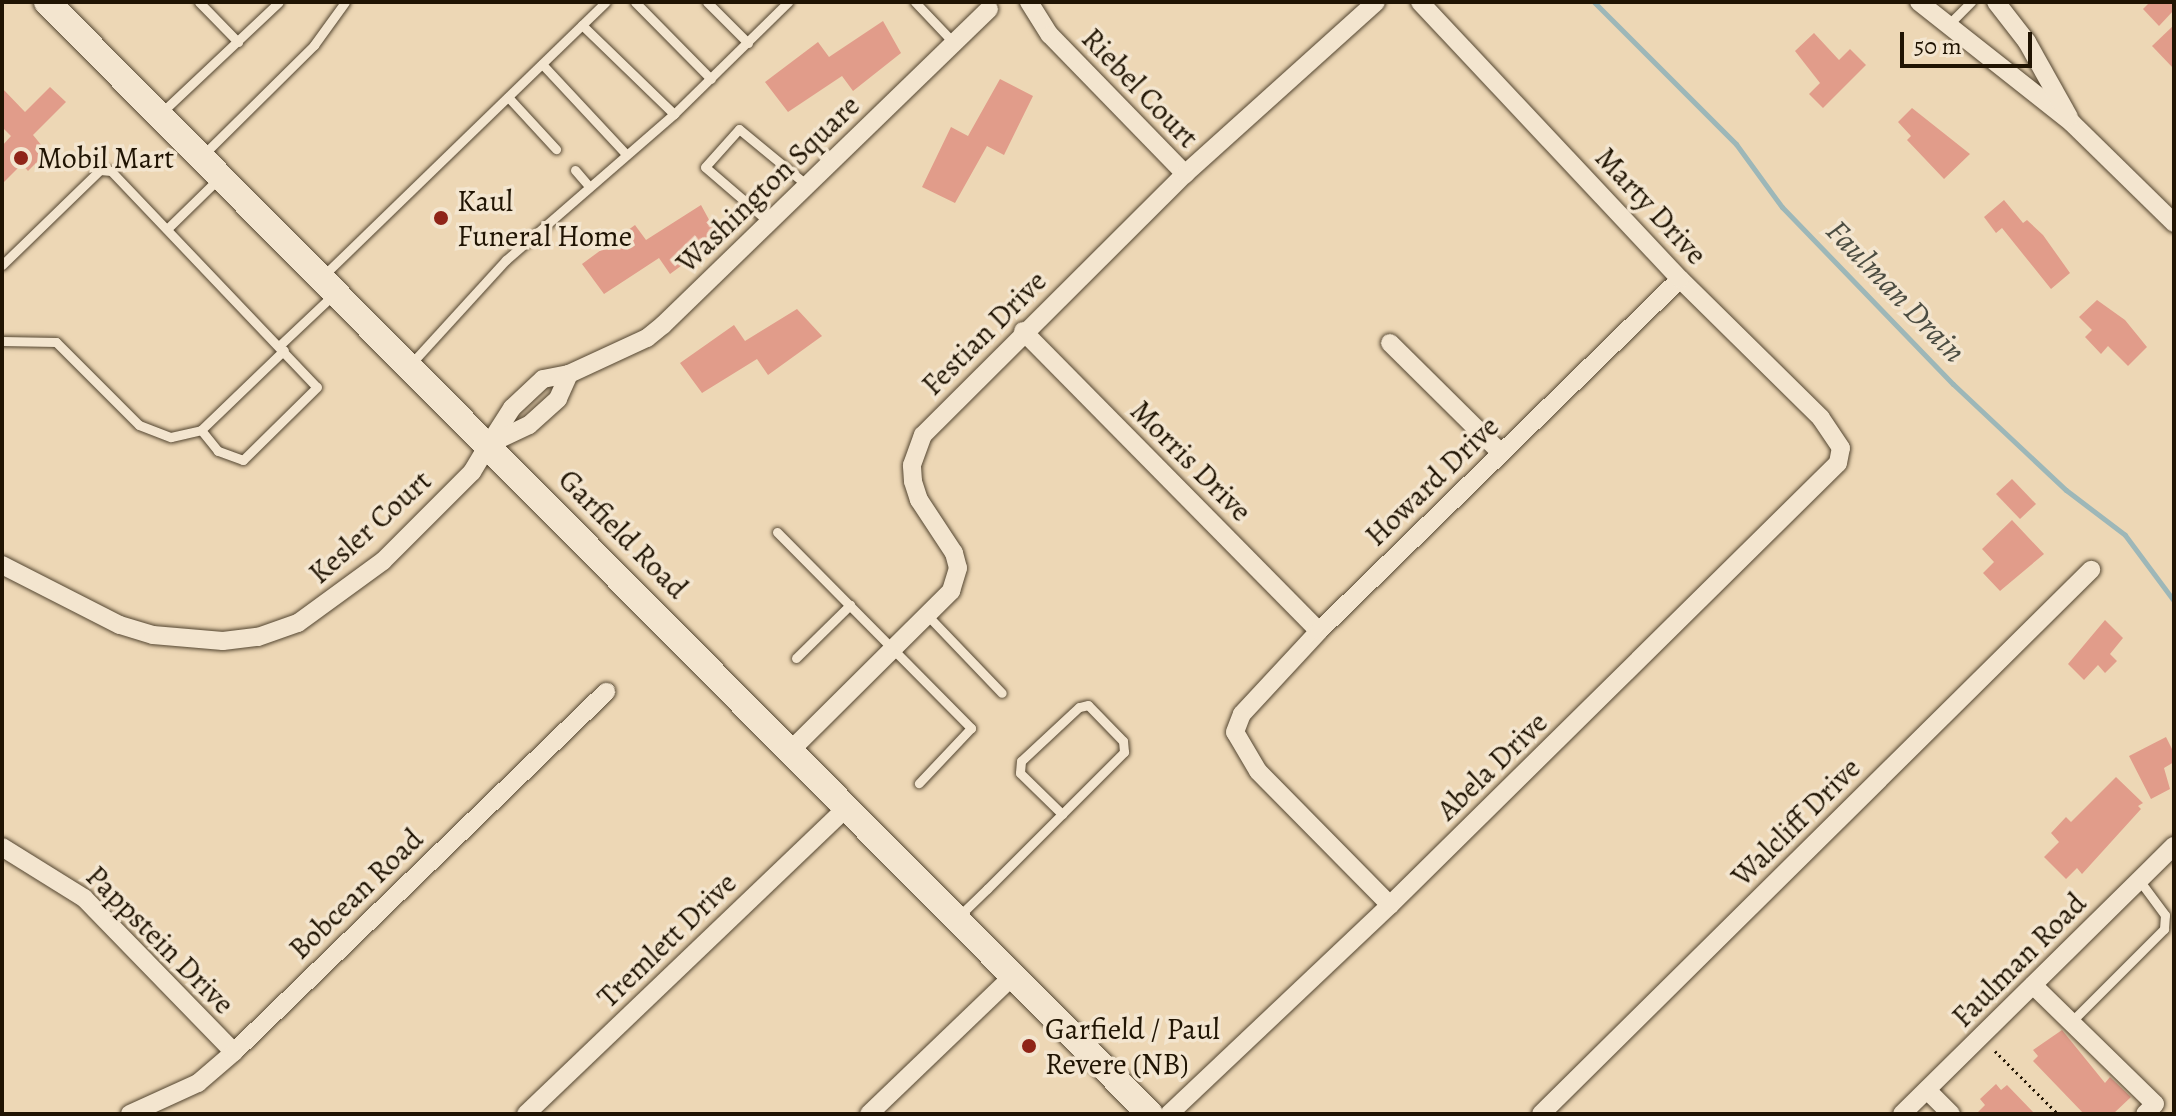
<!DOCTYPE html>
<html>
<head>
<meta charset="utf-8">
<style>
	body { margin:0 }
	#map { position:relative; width:2176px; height:1116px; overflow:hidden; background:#edd7b5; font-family:Alegreya,serif }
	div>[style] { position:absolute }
	.stream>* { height:5px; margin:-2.5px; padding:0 2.5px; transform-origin:2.5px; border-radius:2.5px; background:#9db7b8 }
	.building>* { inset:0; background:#e19c8a }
	.path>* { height:3px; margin-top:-1.5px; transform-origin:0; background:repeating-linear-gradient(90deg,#201403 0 2px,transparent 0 6px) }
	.roads { filter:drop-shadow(0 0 2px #534530) drop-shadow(0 0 2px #534530) }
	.lane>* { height:9px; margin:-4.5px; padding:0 4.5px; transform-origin:4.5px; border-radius:4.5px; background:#f3e5cf }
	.street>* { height:18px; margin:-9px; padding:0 9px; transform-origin:9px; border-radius:9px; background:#f3e5cf }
	.secondary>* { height:26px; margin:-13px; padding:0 13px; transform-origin:13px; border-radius:13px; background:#f3e5cf }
	.dots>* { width:22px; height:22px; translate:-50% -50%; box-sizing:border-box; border:4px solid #f3e5cf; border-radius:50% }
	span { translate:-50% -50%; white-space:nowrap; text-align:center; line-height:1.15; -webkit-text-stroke:7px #f3e5cf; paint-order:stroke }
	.street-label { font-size:30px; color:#201403 }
	.poi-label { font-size:30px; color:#201403 }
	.left { translate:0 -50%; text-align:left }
	.water-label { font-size:32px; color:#4c4d42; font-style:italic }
	.frame { position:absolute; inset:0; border:4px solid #201403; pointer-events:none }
	.scale { position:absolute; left:1900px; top:32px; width:132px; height:36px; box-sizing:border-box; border:4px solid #201403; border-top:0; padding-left:10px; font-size:24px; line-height:28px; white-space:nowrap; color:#201403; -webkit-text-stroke:6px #f3e5cf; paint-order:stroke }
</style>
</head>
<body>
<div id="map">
	<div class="stream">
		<div style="left:1594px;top:2px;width:201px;rotate:45deg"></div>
		<div style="left:1736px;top:144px;width:78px;rotate:53.9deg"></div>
		<div style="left:1782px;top:207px;width:246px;rotate:46deg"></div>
		<div style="left:1953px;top:384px;width:155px;rotate:43.2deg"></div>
		<div style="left:2066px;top:490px;width:74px;rotate:37.3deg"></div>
		<div style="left:2125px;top:535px;width:82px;rotate:53.4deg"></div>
	</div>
	<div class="building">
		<div style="clip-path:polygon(2150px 2px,2174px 2px,2174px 10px,2159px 26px,2143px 9px)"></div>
		<div style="clip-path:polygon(883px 21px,901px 53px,853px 91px,842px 76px,788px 112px,765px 82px,818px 42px,829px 57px)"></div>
		<div style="clip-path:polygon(2174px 25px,2174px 69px,2152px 46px)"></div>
		<div style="clip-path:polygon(1814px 33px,1839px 60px,1850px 49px,1866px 65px,1823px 108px,1809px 94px,1820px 83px,1795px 51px)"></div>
		<div style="clip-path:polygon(1000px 79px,1033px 96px,1004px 155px,987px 146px,955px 203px,922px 187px,951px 127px,968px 136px)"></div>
		<div style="clip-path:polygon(50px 87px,66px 102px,33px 135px,47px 152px,28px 171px,22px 164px,2px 184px,2px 146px,11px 136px,2px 127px,2px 88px,25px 112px)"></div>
		<div style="clip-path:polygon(1912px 108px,1970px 154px,1944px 179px,1907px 140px,1911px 136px,1898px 122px)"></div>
		<div style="clip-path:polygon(2004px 200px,2023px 223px,2027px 220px,2043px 235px,2070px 273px,2051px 289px,2002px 228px,1996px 233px,1984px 217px)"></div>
		<div style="clip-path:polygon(701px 205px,719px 238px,670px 274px,659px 258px,604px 294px,582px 264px,635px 225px,646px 240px)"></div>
		<div style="clip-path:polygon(2097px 300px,2125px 320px,2147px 347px,2128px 366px,2108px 346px,2101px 354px,2085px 337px,2092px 330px,2079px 317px)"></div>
		<div style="clip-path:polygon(797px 309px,822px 336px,768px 375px,757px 359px,702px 393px,680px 363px,734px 325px,745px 341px)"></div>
		<div style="clip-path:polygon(2012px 479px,2036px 504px,2020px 519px,1996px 494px)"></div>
		<div style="clip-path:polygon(2012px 520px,2044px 554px,2000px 591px,1983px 573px,1994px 562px,1982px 549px)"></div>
		<div style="clip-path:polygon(2105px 620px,2123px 638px,2110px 654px,2117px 661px,2105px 673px,2098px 665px,2084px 680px,2068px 664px)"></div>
		<div style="clip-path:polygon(2166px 737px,2174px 753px,2174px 762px,2164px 768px,2170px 789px,2151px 799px,2129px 756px)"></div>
		<div style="clip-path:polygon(2116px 777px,2143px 803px,2138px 806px,2141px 809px,2082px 874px,2077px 868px,2066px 879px,2044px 857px,2059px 842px,2051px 833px,2066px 817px,2071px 822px)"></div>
		<div style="clip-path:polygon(2062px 1030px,2105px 1083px,2110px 1077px,2131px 1097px,2113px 1114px,2084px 1114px,2033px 1061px,2038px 1056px,2033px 1050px)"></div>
		<div style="clip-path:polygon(1996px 1084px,2001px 1090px,2007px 1085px,2035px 1114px,1976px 1114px,1985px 1105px,1980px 1099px)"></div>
	</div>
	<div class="path">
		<div style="left:1995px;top:1051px;width:89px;rotate:45deg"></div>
	</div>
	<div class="roads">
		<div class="lane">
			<div style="left:199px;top:2px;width:56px;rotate:45.7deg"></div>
			<div style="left:635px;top:2px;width:108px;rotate:45.4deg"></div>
			<div style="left:707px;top:2px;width:58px;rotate:45deg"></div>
			<div style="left:915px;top:2px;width:57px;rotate:46.4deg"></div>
			<div style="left:582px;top:25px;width:128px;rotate:44.1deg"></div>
			<div style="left:1948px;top:25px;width:33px;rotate:-45deg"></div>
			<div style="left:542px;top:64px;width:122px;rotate:47deg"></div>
			<div style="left:508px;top:97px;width:71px;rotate:47.3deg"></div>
			<div style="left:160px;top:114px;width:163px;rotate:-43.3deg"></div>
			<div style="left:202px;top:156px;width:158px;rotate:-44.7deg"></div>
			<div style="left:314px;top:45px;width:53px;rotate:-54.2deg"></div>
			<div style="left:575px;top:170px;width:18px;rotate:49deg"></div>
			<div style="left:769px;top:222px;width:84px;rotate:-139.3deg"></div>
			<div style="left:705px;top:167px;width:51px;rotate:-48.2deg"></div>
			<div style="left:739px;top:129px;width:88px;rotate:39.5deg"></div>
			<div style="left:167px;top:229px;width:73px;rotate:-44.4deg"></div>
			<div style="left:2px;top:265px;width:136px;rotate:-44.1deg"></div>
			<div style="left:100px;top:170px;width:11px;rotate:5deg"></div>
			<div style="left:111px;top:171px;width:298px;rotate:46.4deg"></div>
			<div style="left:317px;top:387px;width:104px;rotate:135.4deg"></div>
			<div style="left:243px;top:460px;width:27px;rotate:-160deg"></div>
			<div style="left:218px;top:451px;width:27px;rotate:-129deg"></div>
			<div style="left:324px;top:275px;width:392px;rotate:-44.1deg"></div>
			<div style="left:2px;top:341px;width:54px;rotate:1.1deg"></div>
			<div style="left:56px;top:342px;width:117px;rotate:45deg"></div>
			<div style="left:139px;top:425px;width:34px;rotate:21deg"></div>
			<div style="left:171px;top:437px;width:31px;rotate:-13deg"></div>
			<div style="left:201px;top:430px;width:115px;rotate:-43.9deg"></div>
			<div style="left:280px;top:345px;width:74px;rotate:-43.4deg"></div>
			<div style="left:410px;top:365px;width:142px;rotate:-47.6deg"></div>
			<div style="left:506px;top:260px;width:223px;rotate:-41deg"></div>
			<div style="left:674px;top:114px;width:160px;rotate:-44.5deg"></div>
			<div style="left:777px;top:532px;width:276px;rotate:45.3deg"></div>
			<div style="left:971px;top:728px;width:76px;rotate:133.4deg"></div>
			<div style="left:929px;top:617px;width:105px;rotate:46.2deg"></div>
			<div style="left:796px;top:658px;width:76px;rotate:-44.5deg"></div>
			<div style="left:957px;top:918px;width:42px;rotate:-44deg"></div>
			<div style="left:987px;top:889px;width:194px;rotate:-45deg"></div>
			<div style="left:1124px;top:752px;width:11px;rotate:-95deg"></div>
			<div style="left:1123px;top:741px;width:50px;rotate:-134.2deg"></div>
			<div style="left:1088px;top:705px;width:9px;rotate:167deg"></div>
			<div style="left:1079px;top:707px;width:79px;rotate:137deg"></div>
			<div style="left:1021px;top:761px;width:12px;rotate:95deg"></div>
			<div style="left:1020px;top:773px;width:59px;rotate:44.3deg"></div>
			<div style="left:2073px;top:1020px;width:129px;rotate:-45deg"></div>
			<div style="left:2164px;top:929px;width:14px;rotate:-86deg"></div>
			<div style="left:2165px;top:915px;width:44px;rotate:-126.6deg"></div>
		</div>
		<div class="street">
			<div style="left:1029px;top:2px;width:39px;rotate:58deg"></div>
			<div style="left:1050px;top:35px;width:194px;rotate:45.8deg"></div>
			<div style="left:1919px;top:2px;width:195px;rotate:38.3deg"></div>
			<div style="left:2072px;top:123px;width:143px;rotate:44.4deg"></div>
			<div style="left:1996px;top:2px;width:51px;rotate:52.2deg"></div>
			<div style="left:2027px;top:42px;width:86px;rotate:60.8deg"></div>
			<div style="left:1023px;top:331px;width:421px;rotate:45.4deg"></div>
			<div style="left:1390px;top:343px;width:156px;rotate:44.7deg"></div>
			<div style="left:569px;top:374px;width:86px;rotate:-24.8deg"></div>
			<div style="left:647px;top:338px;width:21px;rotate:-39deg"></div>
			<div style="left:663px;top:325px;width:454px;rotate:-44.1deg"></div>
			<div style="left:2px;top:565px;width:132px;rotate:27deg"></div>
			<div style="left:120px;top:625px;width:34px;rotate:17deg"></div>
			<div style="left:153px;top:635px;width:70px;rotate:4.9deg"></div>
			<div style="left:223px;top:641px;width:35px;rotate:-7deg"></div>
			<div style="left:258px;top:637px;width:42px;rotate:-19.3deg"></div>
			<div style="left:298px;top:623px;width:105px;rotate:-36.1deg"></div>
			<div style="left:383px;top:561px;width:126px;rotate:-45deg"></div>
			<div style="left:472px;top:472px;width:33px;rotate:-59deg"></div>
			<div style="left:489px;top:444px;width:43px;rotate:-57.4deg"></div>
			<div style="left:512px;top:408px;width:42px;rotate:-43.1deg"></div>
			<div style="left:543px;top:379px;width:26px;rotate:-11deg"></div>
			<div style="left:569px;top:374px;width:27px;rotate:114deg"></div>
			<div style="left:558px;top:399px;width:39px;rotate:138deg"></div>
			<div style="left:529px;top:425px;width:44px;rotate:154.6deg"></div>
			<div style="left:791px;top:750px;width:226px;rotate:-44.8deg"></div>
			<div style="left:951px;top:591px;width:24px;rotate:-73deg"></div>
			<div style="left:958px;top:568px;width:16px;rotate:-105deg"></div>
			<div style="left:954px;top:553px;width:64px;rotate:-123.4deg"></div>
			<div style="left:919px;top:500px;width:20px;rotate:-108deg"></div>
			<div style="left:913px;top:481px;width:16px;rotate:-94deg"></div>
			<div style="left:912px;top:465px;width:32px;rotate:-70deg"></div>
			<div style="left:923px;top:435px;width:370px;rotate:-44.9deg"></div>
			<div style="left:1185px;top:174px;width:257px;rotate:-42deg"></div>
			<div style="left:2px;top:847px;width:97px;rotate:31.9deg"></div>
			<div style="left:84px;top:898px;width:215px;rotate:45.8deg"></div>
			<div style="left:1390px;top:905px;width:188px;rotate:-134.6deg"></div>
			<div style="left:1258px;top:771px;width:45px;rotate:-120.5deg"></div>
			<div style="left:1235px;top:732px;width:19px;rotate:-69deg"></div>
			<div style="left:1242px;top:714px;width:113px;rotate:-47.1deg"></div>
			<div style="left:1319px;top:631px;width:504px;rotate:-44.28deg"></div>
			<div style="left:2033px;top:985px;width:170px;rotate:44.3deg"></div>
			<div style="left:2155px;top:1104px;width:14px;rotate:135deg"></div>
			<div style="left:1927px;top:1090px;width:34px;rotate:45deg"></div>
			<div style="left:130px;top:1114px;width:75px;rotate:-24.5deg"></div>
			<div style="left:198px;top:1083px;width:48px;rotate:-40.7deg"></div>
			<div style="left:234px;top:1052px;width:518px;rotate:-44.06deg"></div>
			<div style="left:526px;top:1114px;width:444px;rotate:-43.7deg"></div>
			<div style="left:869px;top:1114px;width:199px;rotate:-43.8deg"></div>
			<div style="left:1169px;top:1114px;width:304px;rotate:-43.4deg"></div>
			<div style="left:1390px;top:905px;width:629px;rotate:-44.61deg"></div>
			<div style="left:1838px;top:463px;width:15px;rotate:-79deg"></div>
			<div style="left:1841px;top:448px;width:36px;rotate:-124deg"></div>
			<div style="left:1821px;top:418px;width:198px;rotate:-135.4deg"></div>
			<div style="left:1680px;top:279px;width:380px;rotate:-133.2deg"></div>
			<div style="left:1541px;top:1114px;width:774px;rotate:-44.69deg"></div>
			<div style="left:1902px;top:1114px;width:382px;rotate:-44.6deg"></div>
		</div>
		<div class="secondary">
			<div style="left:47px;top:2px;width:1566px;rotate:45.23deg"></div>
		</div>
	</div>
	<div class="dots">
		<div style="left:21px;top:158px;background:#8f2418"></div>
		<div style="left:441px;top:218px;background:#8f2418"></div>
		<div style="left:1029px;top:1046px;background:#8f2418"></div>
	</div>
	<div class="street-label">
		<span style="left:1140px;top:88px;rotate:46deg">Riebel Court</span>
		<span style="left:768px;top:184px;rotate:-44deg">Washington Square</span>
		<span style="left:1651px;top:206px;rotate:47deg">Marty Drive</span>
		<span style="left:984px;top:333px;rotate:-45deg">Festian Drive</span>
		<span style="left:1191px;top:461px;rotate:45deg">Morris Drive</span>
		<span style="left:1432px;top:481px;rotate:-44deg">Howard Drive</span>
		<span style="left:370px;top:527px;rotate:-42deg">Kesler Court</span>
		<span style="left:623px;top:534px;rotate:45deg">Garfield Road</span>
		<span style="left:1492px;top:766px;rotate:-44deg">Abela Drive</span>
		<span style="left:1796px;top:822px;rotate:-45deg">Walcliff Drive</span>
		<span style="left:356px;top:894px;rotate:-44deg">Bobcean Road</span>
		<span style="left:160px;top:940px;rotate:45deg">Pappstein Drive</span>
		<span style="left:667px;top:940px;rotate:-44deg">Tremlett Drive</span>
		<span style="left:2019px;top:960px;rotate:-45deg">Faulman Road</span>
	</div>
	<div class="poi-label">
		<span class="left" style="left:37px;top:158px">Mobil Mart</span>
		<span class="left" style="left:457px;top:218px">Kaul<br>Funeral Home</span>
		<span class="left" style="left:1045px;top:1046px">Garfield / Paul<br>Revere (NB)</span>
	</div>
	<div class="water-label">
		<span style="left:1896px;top:291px;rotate:46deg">Faulman Drain</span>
	</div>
	<div class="frame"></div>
	<div class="scale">50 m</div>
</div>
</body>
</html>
